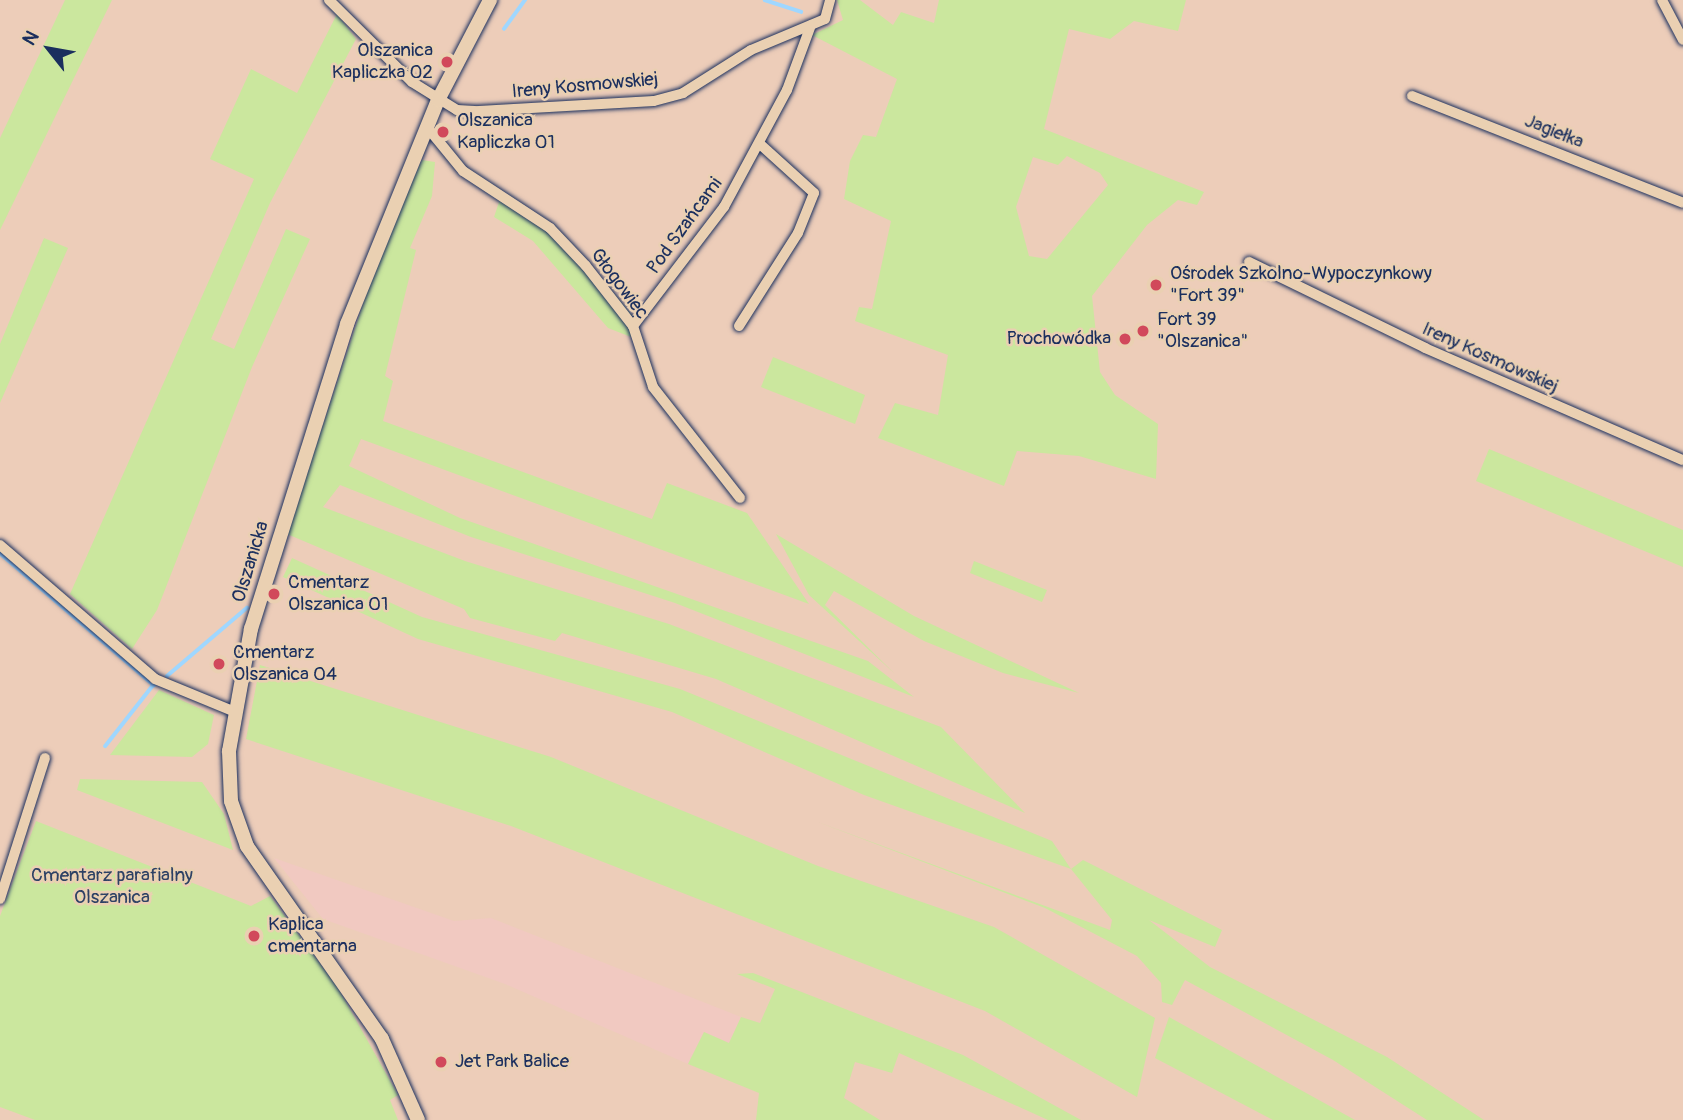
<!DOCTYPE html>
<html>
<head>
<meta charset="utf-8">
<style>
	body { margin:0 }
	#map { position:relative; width:1683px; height:1120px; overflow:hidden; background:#edcdb9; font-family:Pangolin,sans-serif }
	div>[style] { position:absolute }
	.built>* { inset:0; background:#f1c9c1 }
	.green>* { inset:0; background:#cbe79e }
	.stream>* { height:3.5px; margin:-1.75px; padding:0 1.75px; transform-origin:1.75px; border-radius:1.75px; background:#9fd7ff }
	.roads { filter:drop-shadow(0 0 2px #1b2f5e) drop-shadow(0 0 2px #1b2f5e) }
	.street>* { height:10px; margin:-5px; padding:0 5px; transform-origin:5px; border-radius:5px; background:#ead0b2 }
	.secondary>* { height:14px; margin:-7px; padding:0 7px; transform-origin:7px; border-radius:7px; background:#ead0b2 }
	.dots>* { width:19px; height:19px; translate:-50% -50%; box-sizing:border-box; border:4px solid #ead0b2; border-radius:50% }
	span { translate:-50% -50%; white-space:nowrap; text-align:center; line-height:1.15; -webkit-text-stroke:5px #ead0b2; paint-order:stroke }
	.poi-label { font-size:19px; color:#1b2f5e }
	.right { translate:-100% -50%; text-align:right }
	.left { translate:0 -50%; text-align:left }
	.street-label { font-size:19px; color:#1b2f5e }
	.park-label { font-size:19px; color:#2d4164 }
	.north { position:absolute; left:14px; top:14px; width:70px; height:70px; -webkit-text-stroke:5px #ead0b2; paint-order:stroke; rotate:301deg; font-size:19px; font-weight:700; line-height:28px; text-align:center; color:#1b2f5e }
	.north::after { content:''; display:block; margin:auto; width:24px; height:32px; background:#1b2f5e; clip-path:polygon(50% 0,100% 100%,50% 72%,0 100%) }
</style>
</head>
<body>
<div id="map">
	<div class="built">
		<div style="clip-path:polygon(274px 858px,454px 921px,491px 918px,741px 1017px,729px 1043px,704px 1032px,688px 1064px,505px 984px,323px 919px)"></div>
	</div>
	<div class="green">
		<div style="clip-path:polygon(65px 0,112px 0,0 230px,0 138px)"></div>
		<div style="clip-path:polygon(evenodd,837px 0,860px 0,893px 25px,901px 12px,934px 23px,939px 0,1186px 0,1178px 31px,1134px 21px,1110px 39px,1069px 29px,1044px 129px,1204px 192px,1197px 205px,1178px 200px,1147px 225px,1092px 296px,1100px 372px,1115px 395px,1158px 424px,1156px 479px,1079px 456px,1017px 451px,1004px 486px,878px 438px,895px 403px,938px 415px,948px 355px,855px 321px,859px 307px,872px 309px,891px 221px,844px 199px,850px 161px,863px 135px,876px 137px,897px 79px,812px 35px,843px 20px,837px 0,1067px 156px,1100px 173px,1108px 185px,1047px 259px,1029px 256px,1016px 207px,1033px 157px,1058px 165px,1067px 156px)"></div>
		<div style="clip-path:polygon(337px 14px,356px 39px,270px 203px,211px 339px,234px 349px,286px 229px,310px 239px,252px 367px,157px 610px,132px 649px,70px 594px,254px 179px,210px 159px,251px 69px,297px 93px)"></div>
		<div style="clip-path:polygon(422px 160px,435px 162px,432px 196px,410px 248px,416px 250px,385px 376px,393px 381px,383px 421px,652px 519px,667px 483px,747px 513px,809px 604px,361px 439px,349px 466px,460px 518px,868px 661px,914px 697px,675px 603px,471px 537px,340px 485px,323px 507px,465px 561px,669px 624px,941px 727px,1025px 813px,716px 679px,562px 633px,555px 641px,470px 618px,464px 609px,287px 534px,385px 238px)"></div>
		<div style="clip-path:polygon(500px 199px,548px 221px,585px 258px,635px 319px,631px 337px,608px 328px,533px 241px,494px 217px)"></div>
		<div style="clip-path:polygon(44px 238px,68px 248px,0 403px,0 344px)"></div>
		<div style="clip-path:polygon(773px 357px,865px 395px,855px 424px,761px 387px)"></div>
		<div style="clip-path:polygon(1489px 449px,1683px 530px,1683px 567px,1476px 481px)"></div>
		<div style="clip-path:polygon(776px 534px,914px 616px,1079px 693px,1003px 673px,924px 641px,834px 591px,825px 605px,895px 674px,809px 595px)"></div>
		<div style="clip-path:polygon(292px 558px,422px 617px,680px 689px,1052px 841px,1071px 869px,1083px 860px,1222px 930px,1215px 947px,1149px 920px,1210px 967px,1387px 1057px,1484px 1120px,1427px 1120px,1333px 1060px,1185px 980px,1172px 1005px,1162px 1002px,1161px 983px,1137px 956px,1045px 908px,815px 821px,1110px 930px,1112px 920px,1071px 869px,864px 795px,672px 712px,418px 639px,283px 577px)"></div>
		<div style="clip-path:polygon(974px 561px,1047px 590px,1042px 602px,970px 573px)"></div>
		<div style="clip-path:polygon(260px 665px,551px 757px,818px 866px,994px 927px,1155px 1018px,1137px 1097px,985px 1011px,511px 826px,246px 739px)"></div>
		<div style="clip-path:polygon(159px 690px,214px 715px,208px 744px,192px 757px,110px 755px)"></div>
		<div style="clip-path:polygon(80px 779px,202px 782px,224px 814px,233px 850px,77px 790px)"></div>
		<div style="clip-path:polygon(36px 821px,251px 906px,270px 896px,338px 988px,398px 1095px,390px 1100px,398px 1120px,35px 1120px,0 1107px,0 916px)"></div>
		<div style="clip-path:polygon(753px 973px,963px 1055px,1081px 1120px,1048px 1120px,899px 1053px,892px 1073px,855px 1062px,844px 1098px,880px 1120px,756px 1120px,759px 1093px,688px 1064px,704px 1032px,729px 1043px,741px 1017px,760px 1023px,775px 989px,737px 974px)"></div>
		<div style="clip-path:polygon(1169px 1017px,1355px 1120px,1273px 1120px,1155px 1058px)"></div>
	</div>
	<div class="stream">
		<div style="left:765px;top:0;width:38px;rotate:18deg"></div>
		<div style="left:504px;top:29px;width:36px;rotate:-54deg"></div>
		<div style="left:0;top:553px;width:203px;rotate:40.6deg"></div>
		<div style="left:154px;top:685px;width:78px;rotate:128.2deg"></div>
		<div style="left:167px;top:676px;width:105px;rotate:-40.4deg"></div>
	</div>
	<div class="roads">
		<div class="street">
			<div style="left:329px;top:0;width:117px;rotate:44.7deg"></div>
			<div style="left:412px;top:82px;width:53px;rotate:31.9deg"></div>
			<div style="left:457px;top:110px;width:22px;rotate:3deg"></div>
			<div style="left:479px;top:111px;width:175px;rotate:-3.3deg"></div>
			<div style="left:654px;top:101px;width:30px;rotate:-15deg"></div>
			<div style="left:683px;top:93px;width:80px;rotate:-32.3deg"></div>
			<div style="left:751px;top:50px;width:80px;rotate:-22.7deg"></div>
			<div style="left:825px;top:19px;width:20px;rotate:-75deg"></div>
			<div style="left:1662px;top:0;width:45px;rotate:62.3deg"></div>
			<div style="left:1412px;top:96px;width:291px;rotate:21.5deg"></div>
			<div style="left:427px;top:127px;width:57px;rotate:50.7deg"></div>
			<div style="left:463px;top:171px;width:104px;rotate:33.2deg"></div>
			<div style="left:550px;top:228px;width:52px;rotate:46.5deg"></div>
			<div style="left:586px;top:266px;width:76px;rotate:51.9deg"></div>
			<div style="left:633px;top:326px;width:64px;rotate:71.8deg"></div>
			<div style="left:653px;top:387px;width:141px;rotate:51.9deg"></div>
			<div style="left:1249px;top:262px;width:196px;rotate:26deg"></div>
			<div style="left:1425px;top:348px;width:281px;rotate:23.5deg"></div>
			<div style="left:633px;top:326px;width:150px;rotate:-52.6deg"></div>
			<div style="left:724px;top:207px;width:133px;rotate:-61.7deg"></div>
			<div style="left:787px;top:90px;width:69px;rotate:-69.7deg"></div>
			<div style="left:739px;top:326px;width:110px;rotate:-57.6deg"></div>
			<div style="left:798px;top:233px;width:43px;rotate:-68.2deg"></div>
			<div style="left:814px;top:193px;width:73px;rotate:-137.8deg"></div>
			<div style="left:0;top:545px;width:205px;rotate:40.8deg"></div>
			<div style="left:155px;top:679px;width:84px;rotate:22.3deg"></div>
			<div style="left:0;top:899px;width:148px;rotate:-72.3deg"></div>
		</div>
		<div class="secondary">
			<div style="left:418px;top:1120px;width:89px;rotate:-114deg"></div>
			<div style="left:382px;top:1039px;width:236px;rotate:-125deg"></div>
			<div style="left:247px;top:846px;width:48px;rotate:-109.6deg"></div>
			<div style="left:231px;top:801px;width:50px;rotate:-92.3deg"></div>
			<div style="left:229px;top:751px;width:124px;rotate:-79.8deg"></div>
			<div style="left:251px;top:629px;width:320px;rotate:-72.5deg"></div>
			<div style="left:347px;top:324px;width:242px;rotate:-67.9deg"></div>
			<div style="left:438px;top:100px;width:113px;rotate:-62.5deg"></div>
		</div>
	</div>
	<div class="dots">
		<div style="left:447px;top:62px;background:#d1495b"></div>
		<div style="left:443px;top:132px;background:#d1495b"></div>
		<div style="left:1156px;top:285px;background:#d1495b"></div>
		<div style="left:1143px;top:331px;background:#d1495b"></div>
		<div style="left:1125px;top:339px;background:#d1495b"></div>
		<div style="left:274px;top:594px;background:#d1495b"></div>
		<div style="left:219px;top:664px;background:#d1495b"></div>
		<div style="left:254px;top:936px;background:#d1495b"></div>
		<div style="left:441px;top:1062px;background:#d1495b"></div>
	</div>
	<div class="poi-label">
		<span class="right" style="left:433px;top:62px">Olszanica<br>Kapliczka 02</span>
		<span class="left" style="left:457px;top:132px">Olszanica<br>Kapliczka 01</span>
		<span class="left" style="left:1170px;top:285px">Ośrodek Szkolno-Wypoczynkowy<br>"Fort 39"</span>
		<span class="left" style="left:1157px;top:331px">Fort 39<br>"Olszanica"</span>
		<span class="right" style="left:1111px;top:339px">Prochowódka</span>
		<span class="left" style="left:288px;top:594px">Cmentarz<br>Olszanica 01</span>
		<span class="left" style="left:233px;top:664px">Cmentarz<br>Olszanica 04</span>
		<span class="left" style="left:268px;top:936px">Kaplica<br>cmentarna</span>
		<span class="left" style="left:455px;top:1062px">Jet Park Balice</span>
	</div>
	<div class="street-label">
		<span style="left:585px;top:86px;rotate:-5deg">Ireny Kosmowskiej</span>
		<span style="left:1554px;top:132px;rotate:22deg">Jagiełka</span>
		<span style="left:685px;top:226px;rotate:-54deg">Pod Szańcami</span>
		<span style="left:619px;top:284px;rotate:53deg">Głogowiec</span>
		<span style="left:1490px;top:358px;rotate:24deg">Ireny Kosmowskiej</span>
		<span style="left:251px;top:562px;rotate:-73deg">Olszanicka</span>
	</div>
	<div class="park-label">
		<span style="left:112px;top:887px">Cmentarz parafialny<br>Olszanica</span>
	</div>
	<div class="north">N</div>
</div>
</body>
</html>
